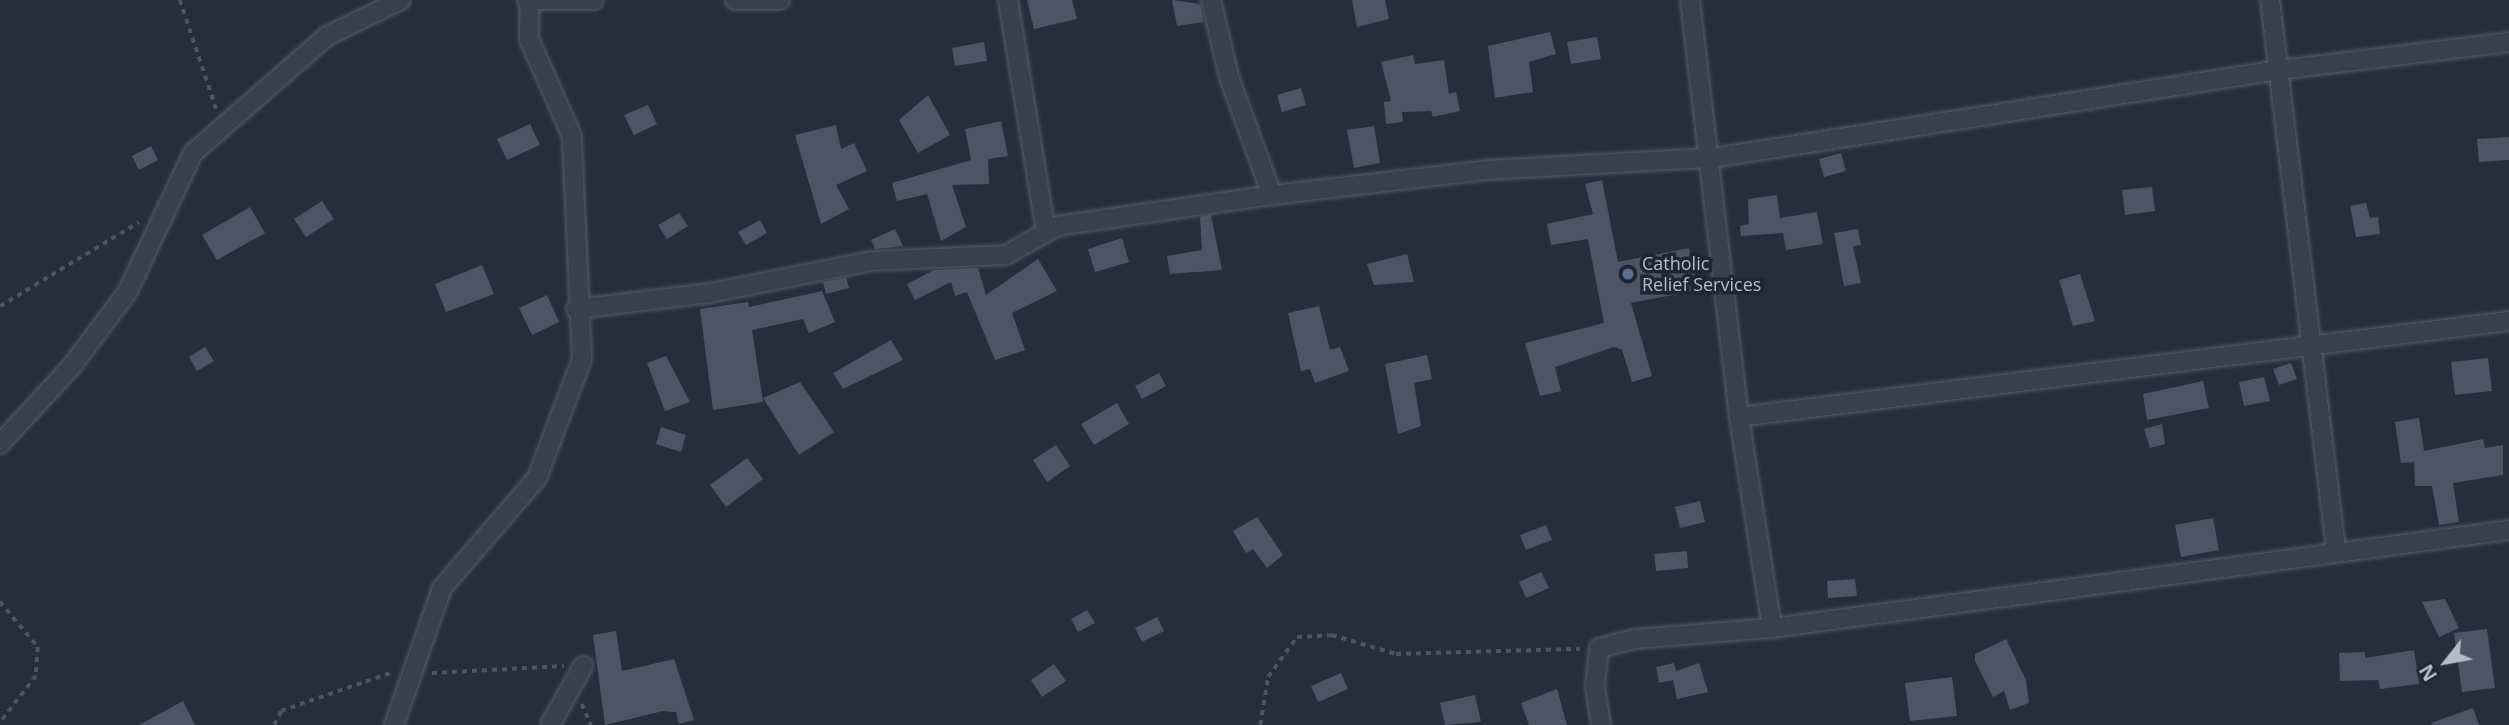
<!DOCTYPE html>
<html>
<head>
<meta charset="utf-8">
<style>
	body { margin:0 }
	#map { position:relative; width:2509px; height:725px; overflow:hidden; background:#262e3c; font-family:"Open Sans",sans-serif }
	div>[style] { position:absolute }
	.building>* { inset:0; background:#4d5465 }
	.path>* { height:3.5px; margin-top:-1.75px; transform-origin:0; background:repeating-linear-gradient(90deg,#48585c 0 5px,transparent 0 10px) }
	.roads { filter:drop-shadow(0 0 2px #585e6b) drop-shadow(0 0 2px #585e6b) }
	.minor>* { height:18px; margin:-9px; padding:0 9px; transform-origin:9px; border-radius:9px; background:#3a404d }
	.dots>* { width:19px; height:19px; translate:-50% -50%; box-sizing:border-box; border:4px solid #1f2532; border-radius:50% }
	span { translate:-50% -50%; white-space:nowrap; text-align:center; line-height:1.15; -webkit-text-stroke:7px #1f2532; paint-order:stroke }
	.poi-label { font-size:18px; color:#b6bbc8 }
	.left { translate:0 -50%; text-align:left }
	.north { position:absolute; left:2411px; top:627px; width:70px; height:70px; -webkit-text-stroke:5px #1f2532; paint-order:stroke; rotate:239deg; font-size:19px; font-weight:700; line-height:28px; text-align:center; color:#b6bbc8 }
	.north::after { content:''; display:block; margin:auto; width:24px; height:32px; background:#b6bbc8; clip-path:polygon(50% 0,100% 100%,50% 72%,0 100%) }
</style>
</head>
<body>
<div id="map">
	<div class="building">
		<div style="clip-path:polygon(1027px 0,1072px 0,1077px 19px,1034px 29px)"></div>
		<div style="clip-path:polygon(1172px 0,1200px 4px,1204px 22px,1177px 26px)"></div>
		<div style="clip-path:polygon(1352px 0,1385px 0,1389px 19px,1357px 27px)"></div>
		<div style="clip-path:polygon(1550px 32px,1556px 54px,1529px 62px,1533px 92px,1495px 98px,1488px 46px)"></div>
		<div style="clip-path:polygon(1597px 37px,1601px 59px,1571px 64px,1567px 42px)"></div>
		<div style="clip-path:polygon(984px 42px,987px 61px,955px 66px,952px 48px)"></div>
		<div style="clip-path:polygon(1413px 55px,1415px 64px,1444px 60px,1449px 94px,1456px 92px,1460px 111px,1433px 117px,1431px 111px,1402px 112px,1403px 122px,1386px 124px,1384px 102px,1391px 101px,1381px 62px)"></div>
		<div style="clip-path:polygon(1301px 88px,1306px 105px,1282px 112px,1277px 95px)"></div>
		<div style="clip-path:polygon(928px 95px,950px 135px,918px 153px,899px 120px)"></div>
		<div style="clip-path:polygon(648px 105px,657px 124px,634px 135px,624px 115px)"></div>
		<div style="clip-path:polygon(1001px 121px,1008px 156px,988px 159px,989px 184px,952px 185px,966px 227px,941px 241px,927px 194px,897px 201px,892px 183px,971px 160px,965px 129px)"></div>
		<div style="clip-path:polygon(530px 124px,540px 145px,507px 160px,497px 139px)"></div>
		<div style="clip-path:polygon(836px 125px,841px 149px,854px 143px,867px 171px,836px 185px,849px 209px,821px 224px,795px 135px)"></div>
		<div style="clip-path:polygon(1374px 126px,1380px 163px,1354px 168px,1347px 130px)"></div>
		<div style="clip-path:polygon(2509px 137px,2509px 160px,2479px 162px,2477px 139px)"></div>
		<div style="clip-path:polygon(151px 146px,158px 160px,139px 170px,132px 156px)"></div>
		<div style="clip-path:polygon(1841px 153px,1846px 171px,1824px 177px,1819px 159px)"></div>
		<div style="clip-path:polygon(1602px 180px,1618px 262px,1689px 248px,1698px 290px,1631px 303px,1652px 376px,1632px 382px,1622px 350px,1614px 347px,1555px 367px,1561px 391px,1540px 396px,1525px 343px,1604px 323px,1588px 239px,1551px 245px,1547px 224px,1593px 214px,1585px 184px)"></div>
		<div style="clip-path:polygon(2152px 187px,2155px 211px,2125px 215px,2122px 190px)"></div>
		<div style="clip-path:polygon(1777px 195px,1780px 218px,1817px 212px,1823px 244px,1786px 250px,1783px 233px,1741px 236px,1740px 226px,1749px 224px,1748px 199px)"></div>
		<div style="clip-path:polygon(322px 201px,334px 219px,306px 237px,294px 219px)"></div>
		<div style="clip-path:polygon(2366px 203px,2370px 218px,2378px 217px,2380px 234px,2356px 237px,2350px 206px)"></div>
		<div style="clip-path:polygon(250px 207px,265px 233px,217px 260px,202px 235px)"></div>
		<div style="clip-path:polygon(679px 213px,688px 226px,667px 239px,658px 225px)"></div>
		<div style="clip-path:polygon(1211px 215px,1222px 270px,1170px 274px,1167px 256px,1202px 250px,1200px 217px)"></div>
		<div style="clip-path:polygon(760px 220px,767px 233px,746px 245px,738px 232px)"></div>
		<div style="clip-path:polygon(895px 229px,903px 246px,875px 249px,871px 240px)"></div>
		<div style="clip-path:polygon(1858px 229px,1861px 245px,1853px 246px,1861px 283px,1844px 286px,1834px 233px)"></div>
		<div style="clip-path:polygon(1122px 238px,1129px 262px,1095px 272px,1088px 249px)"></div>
		<div style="clip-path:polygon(1407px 254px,1414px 282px,1374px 285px,1367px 264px)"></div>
		<div style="clip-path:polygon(1038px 259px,1057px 291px,1012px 313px,1025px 350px,995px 360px,967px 292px,955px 296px,951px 282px,915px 300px,907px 284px,934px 270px,978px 268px,986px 295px)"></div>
		<div style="clip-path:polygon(482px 265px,494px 294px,446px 312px,435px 284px)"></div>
		<div style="clip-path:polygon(2080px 274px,2095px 321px,2073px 326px,2059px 280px)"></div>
		<div style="clip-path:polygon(846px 278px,849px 288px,826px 294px,823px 282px)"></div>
		<div style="clip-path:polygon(822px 291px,835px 322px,809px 333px,803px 319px,752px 330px,763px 402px,713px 410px,700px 309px,748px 302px,749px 307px)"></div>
		<div style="clip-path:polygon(547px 295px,559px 322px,532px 335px,519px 308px)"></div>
		<div style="clip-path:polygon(1319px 306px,1330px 350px,1340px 347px,1349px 371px,1315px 383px,1310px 369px,1301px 371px,1288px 313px)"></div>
		<div style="clip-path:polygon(891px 340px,903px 360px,843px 389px,833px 373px)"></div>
		<div style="clip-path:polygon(205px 347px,214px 361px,197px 371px,189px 357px)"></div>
		<div style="clip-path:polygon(1427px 355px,1432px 379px,1414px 383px,1421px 426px,1398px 434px,1385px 364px)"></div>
		<div style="clip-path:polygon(666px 356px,690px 402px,665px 411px,647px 363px)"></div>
		<div style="clip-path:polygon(2488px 358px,2492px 391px,2455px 395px,2451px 362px)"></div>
		<div style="clip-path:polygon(2291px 363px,2297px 379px,2279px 385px,2273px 369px)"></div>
		<div style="clip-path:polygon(1159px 373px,1166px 386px,1142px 399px,1135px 386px)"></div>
		<div style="clip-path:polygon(2264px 377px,2270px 401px,2244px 406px,2239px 382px)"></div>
		<div style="clip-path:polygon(2203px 381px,2209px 408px,2147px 420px,2143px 394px)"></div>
		<div style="clip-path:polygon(800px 382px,834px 432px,799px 455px,763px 398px)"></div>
		<div style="clip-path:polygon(1117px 403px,1129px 424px,1094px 445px,1081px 424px)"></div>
		<div style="clip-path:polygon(2419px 418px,2424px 451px,2483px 439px,2485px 448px,2503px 445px,2503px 475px,2453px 483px,2459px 522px,2439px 525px,2432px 486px,2415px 486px,2414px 462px,2401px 463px,2395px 422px)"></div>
		<div style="clip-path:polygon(2162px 424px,2165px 444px,2150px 448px,2144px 429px)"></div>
		<div style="clip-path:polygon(661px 427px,686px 435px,681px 452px,656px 444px)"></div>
		<div style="clip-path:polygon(1056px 445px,1070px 466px,1047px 482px,1033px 460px)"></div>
		<div style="clip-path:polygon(747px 458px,763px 479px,726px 507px,710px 485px)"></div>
		<div style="clip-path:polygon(1700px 501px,1705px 522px,1680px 528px,1675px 507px)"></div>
		<div style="clip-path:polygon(1257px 517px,1283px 555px,1267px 568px,1253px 549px,1246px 553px,1233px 531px)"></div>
		<div style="clip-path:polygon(2213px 518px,2219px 550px,2181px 557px,2175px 525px)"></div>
		<div style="clip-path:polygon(1546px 525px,1552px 540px,1526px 550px,1520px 535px)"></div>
		<div style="clip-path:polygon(1687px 551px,1688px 568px,1656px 571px,1654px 554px)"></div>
		<div style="clip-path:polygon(1541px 572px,1549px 588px,1526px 598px,1519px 582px)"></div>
		<div style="clip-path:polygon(1855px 579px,1857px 596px,1828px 598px,1827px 581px)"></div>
		<div style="clip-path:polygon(2445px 599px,2459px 628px,2439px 637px,2422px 602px)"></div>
		<div style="clip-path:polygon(1087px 610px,1095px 623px,1078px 632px,1071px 619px)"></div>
		<div style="clip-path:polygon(1157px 617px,1164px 631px,1142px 642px,1135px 628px)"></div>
		<div style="clip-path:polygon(2487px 629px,2495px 688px,2462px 692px,2454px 633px)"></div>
		<div style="clip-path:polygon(616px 631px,622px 671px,674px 659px,694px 720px,679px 724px,676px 712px,663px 711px,605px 725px,593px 635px)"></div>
		<div style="clip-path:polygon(2006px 639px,2026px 680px,2029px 703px,2010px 710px,2004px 691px,1993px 697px,1975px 661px,1975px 654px)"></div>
		<div style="clip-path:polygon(2414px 650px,2419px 684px,2380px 689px,2378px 680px,2340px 681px,2339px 653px,2365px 652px,2365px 658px)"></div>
		<div style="clip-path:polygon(1674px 663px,1676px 671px,1699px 663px,1708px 692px,1677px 699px,1673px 680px,1659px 683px,1656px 667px)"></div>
		<div style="clip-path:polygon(1054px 664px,1066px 681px,1042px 697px,1031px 680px)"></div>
		<div style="clip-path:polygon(1341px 673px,1348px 689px,1318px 702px,1311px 686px)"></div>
		<div style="clip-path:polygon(1952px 677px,1957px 716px,1910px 721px,1905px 683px)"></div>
		<div style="clip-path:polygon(1557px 689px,1567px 725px,1529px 725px,1521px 703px)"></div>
		<div style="clip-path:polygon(1475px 695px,1481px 722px,1445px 725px,1440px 703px)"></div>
		<div style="clip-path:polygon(183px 701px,195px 725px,139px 725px)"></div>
		<div style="clip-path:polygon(2473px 708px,2479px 725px,2432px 725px,2431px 723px)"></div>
	</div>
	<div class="path">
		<div style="left:180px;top:0;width:117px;rotate:71.6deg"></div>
		<div style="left:0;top:306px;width:162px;rotate:-31.1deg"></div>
		<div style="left:0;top:602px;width:59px;rotate:49.8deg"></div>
		<div style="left:38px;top:647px;width:29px;rotate:94deg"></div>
		<div style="left:36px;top:676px;width:59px;rotate:127.5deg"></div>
		<div style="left:432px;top:673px;width:132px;rotate:-3deg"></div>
		<div style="left:582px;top:704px;width:23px;rotate:67deg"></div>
		<div style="left:274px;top:725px;width:16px;rotate:-63deg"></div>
		<div style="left:281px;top:711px;width:119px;rotate:-19.2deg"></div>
		<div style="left:1260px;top:725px;width:49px;rotate:-80.5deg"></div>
		<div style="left:1268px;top:677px;width:49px;rotate:-54.1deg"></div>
		<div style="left:1297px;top:637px;width:35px;rotate:-3deg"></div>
		<div style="left:1332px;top:635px;width:67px;rotate:16.5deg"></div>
		<div style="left:1396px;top:654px;width:184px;rotate:-1.6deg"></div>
	</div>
	<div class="roads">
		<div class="minor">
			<div style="left:527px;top:0;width:67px"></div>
			<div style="left:735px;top:0;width:45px"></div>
			<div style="left:1008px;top:0;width:235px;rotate:80.7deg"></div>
			<div style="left:1211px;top:0;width:79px;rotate:76.8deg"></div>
			<div style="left:1229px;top:77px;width:126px;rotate:70deg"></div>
			<div style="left:1690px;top:0;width:420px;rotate:83.3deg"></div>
			<div style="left:1739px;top:417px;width:214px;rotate:81.1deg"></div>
			<div style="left:2270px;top:0;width:554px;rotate:83.16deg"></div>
			<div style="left:576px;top:309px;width:135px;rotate:-6.8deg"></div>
			<div style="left:710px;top:293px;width:164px;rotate:-11.2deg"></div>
			<div style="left:871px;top:261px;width:135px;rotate:-2.5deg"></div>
			<div style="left:1006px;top:255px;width:59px;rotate:-29.6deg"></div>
			<div style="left:1057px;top:226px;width:217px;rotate:-8.2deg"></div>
			<div style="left:1272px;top:195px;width:216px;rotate:-6.6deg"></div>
			<div style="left:1487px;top:170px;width:225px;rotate:-3.1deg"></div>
			<div style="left:1712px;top:158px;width:574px;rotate:-8.82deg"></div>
			<div style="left:2279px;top:70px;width:232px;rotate:-6.9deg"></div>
			<div style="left:1739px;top:417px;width:776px;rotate:-7.11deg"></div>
			<div style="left:0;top:444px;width:105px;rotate:-47.3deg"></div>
			<div style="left:71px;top:367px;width:95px;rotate:-53.1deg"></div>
			<div style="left:128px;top:291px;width:153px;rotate:-64.8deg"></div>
			<div style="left:193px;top:153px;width:178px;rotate:-41.1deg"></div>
			<div style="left:327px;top:36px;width:82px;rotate:-25.9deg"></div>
			<div style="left:394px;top:725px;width:145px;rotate:-70.7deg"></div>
			<div style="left:442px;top:588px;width:145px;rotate:-49.2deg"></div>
			<div style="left:537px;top:478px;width:127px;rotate:-69.3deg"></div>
			<div style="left:582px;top:359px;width:223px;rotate:-92.6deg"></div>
			<div style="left:572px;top:136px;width:106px;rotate:-113.9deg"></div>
			<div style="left:529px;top:39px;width:39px;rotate:-89deg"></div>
			<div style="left:550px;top:725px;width:68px;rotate:-60.8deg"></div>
			<div style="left:1601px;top:725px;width:39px;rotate:-99deg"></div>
			<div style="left:1595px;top:686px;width:38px;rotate:-84deg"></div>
			<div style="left:1599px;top:648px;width:37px;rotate:-14deg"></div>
			<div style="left:1635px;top:639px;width:137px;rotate:-4.6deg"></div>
			<div style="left:1772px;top:628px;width:743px;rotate:-7.57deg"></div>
		</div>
	</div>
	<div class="dots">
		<div style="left:1628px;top:274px;background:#5c6f8a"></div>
	</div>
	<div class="poi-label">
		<span class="left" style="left:1642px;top:274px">Catholic<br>Relief Services</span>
	</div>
	<div class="north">N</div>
</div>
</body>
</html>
